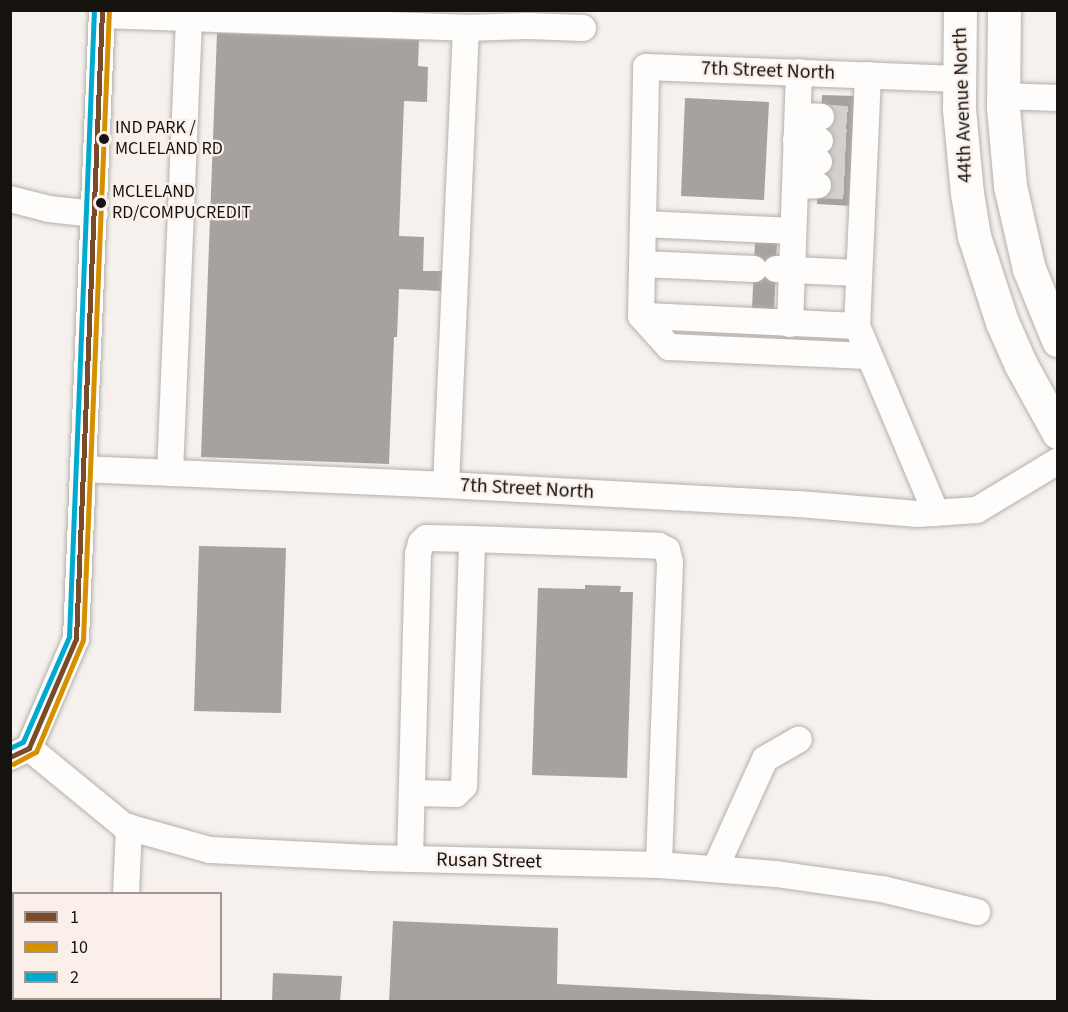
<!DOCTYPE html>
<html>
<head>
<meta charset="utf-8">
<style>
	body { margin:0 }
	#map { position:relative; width:1068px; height:1012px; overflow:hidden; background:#f6f1ed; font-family:"Source Sans 3",sans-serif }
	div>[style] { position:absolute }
	.building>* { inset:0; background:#a6a29f }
	.minor-tunnel>* { height:26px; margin-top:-13px; transform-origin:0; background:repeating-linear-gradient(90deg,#d4d0cc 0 26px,transparent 0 39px) }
	.roads { filter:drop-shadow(0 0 2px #b3b0ad) drop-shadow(0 0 2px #b3b0ad) }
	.minor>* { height:26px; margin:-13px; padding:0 13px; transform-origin:13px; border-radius:13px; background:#fefdfc }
	.major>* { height:33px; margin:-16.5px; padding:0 16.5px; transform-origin:16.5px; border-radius:16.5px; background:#fefdfc }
	.bus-1>* { height:4.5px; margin:-2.25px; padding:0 2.25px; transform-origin:2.25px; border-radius:2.25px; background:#7a4b2a }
	.bus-2>* { height:4.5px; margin:-2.25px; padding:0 2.25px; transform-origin:2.25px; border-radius:2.25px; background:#d59002 }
	.bus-3>* { height:4.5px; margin:-2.25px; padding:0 2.25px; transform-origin:2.25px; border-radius:2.25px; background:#00a9ce }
	.dots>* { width:16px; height:16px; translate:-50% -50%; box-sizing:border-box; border:3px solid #faf0e9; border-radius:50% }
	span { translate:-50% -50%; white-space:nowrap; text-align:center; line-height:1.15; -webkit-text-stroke:4.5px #faf0e9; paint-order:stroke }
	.bus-label { font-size:18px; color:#15120f }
	.left { translate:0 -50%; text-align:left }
	.street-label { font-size:20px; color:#15120f }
	.frame { position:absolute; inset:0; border:12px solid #15120f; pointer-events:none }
	.legend { position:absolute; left:12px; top:892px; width:210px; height:108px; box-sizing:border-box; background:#faf0e9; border:2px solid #9e9792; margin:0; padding:8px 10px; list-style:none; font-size:18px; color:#15120f }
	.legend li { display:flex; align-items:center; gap:12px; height:30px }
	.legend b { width:30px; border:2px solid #9e9792 }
</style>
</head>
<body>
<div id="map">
	<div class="building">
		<div style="clip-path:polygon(217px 33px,419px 40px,418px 66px,428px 67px,427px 102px,404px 101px,399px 236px,424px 237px,423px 271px,442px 271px,441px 291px,399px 289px,397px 337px,394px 337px,389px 464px,201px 457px)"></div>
		<div style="clip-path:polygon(822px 95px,856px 96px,851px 206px,817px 204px)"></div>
		<div style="clip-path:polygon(685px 98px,769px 102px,764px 200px,681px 196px)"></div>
		<div style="clip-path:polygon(755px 242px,777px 243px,774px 312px,752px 310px)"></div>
		<div style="clip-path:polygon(199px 546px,286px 548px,281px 713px,194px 711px)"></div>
		<div style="clip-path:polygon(585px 585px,621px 586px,620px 592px,633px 592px,627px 778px,532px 775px,538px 588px,585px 589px)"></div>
		<div style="clip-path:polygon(10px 903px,14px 903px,14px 998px,77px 998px,76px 1002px,10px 1002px)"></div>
		<div style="clip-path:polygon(393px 921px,558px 928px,557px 984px,915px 1002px,389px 1002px)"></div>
		<div style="clip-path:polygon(273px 973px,342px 976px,340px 1002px,272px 1002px)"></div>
	</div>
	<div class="minor-tunnel">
		<div style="left:821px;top:117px;width:34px;rotate:5deg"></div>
		<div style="left:820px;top:141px;width:34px;rotate:3deg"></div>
		<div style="left:819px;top:162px;width:34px;rotate:2deg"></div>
		<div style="left:818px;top:185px;width:34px;rotate:3deg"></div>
	</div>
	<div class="roads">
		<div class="minor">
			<div style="left:102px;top:15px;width:364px;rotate:2deg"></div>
			<div style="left:583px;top:28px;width:56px;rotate:-178deg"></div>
			<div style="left:527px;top:26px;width:61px;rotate:178.1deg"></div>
			<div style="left:466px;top:28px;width:457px;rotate:92.5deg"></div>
			<div style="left:446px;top:485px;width:354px;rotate:3.1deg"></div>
			<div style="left:799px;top:504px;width:119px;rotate:4.8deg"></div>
			<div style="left:918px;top:514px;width:59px;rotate:-3.9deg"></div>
			<div style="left:977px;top:510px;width:95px;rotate:-31.2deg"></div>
			<div style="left:799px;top:72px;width:198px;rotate:92deg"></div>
			<div style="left:792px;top:270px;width:66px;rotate:2.6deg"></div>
			<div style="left:868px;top:75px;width:251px;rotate:92.5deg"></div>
			<div style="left:857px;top:326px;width:203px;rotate:67.1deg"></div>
			<div style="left:1002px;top:96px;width:56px;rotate:2deg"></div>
			<div style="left:798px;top:116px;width:23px;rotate:2deg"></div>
			<div style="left:796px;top:140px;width:24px;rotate:2deg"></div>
			<div style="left:796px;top:161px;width:23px;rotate:2deg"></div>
			<div style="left:795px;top:186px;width:23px;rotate:-2deg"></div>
			<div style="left:10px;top:199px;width:40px;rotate:14.4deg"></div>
			<div style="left:49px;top:209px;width:46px;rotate:6.2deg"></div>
			<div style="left:643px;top:224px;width:150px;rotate:2.7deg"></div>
			<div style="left:642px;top:264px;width:112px;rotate:2.6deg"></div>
			<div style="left:776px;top:269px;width:16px;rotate:4deg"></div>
			<div style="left:792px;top:270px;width:54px;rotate:92.1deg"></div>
			<div style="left:641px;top:316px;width:42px;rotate:47.9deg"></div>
			<div style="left:669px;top:347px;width:198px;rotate:2.6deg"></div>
			<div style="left:857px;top:326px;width:216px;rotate:-177.3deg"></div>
			<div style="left:641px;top:316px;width:249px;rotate:-88.8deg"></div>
			<div style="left:646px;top:67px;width:313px;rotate:2.2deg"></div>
			<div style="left:83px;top:469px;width:363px;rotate:2.5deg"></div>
			<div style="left:170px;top:473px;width:455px;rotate:-87.6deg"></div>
			<div style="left:29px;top:748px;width:123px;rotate:39.4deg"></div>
			<div style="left:124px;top:826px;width:89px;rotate:15.6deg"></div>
			<div style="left:210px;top:850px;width:161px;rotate:2.8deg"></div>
			<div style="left:371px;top:858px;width:288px;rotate:1.4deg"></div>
			<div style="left:659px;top:865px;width:117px;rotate:4.4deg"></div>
			<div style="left:776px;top:874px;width:107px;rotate:8.1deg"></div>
			<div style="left:882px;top:889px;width:98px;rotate:13.6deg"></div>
			<div style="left:10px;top:757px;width:21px;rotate:-25deg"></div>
			<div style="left:29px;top:748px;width:119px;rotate:-66.7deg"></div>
			<div style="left:76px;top:639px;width:630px;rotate:-87.63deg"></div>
			<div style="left:413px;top:793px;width:43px;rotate:1.3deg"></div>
			<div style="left:456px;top:794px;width:11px;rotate:-45deg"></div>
			<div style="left:464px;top:786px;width:247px;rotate:-88.1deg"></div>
			<div style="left:410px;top:859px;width:305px;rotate:-88.5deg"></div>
			<div style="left:418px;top:554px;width:11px;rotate:-75deg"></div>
			<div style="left:421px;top:543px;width:7px;rotate:-45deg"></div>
			<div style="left:426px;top:538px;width:46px;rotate:1.2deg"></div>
			<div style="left:472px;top:539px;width:187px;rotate:2.1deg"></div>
			<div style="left:659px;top:546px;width:9px;rotate:27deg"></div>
			<div style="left:667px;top:550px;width:12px;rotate:76deg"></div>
			<div style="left:670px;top:562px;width:303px;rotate:92.1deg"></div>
			<div style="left:715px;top:869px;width:121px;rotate:-65.6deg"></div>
			<div style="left:765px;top:759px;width:39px;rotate:-30deg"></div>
			<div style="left:126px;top:894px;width:67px;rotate:-87.4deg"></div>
			<div style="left:120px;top:1002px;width:4px;rotate:-76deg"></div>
		</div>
		<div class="major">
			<div style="left:960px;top:10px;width:99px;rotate:90.6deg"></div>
			<div style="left:959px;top:109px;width:84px;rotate:84.6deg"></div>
			<div style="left:967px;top:193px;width:44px;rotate:80.8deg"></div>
			<div style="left:974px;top:236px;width:90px;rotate:72deg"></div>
			<div style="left:1002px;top:322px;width:47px;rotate:66.2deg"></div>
			<div style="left:1021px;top:365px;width:77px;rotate:61.1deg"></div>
			<div style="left:1004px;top:10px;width:97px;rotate:90.6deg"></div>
			<div style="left:1003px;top:107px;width:79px;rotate:84.9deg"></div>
			<div style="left:1010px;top:186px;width:85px;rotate:77.1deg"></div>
			<div style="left:1029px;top:269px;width:77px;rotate:67.8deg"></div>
		</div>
	</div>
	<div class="bus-1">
		<div style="left:10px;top:757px;width:21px;rotate:-25deg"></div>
		<div style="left:29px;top:748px;width:119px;rotate:-66.7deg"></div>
		<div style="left:76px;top:639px;width:630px;rotate:-87.63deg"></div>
	</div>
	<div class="bus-2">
		<div style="left:13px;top:764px;width:26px;rotate:-28deg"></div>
		<div style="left:36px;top:752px;width:121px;rotate:-67.2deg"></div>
		<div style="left:83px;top:640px;width:631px;rotate:-87.64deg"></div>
	</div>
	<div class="bus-3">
		<div style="left:10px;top:748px;width:14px;rotate:-25deg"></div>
		<div style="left:23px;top:742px;width:115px;rotate:-66.3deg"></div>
		<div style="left:69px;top:637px;width:627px;rotate:-87.72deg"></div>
	</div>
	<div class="dots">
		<div style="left:104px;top:139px;background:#15120f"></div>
		<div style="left:101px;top:203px;background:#15120f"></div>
	</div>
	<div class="bus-label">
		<span class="left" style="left:115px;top:139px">IND PARK /<br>MCLELAND RD</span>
		<span class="left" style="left:112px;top:203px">MCLELAND<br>RD/COMPUCREDIT</span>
	</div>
	<div class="street-label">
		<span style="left:768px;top:71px;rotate:2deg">7th Street North</span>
		<span style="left:963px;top:105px;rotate:-92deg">44th Avenue North</span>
		<span style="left:527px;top:489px;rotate:3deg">7th Street North</span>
		<span style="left:489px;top:861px;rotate:1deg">Rusan Street</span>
	</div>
	<div class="frame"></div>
	<ul class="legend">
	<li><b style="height:8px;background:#7a4b2a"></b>1</li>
	<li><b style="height:8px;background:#d59002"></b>10</li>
	<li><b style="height:8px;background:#00a9ce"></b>2</li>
	</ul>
</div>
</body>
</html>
